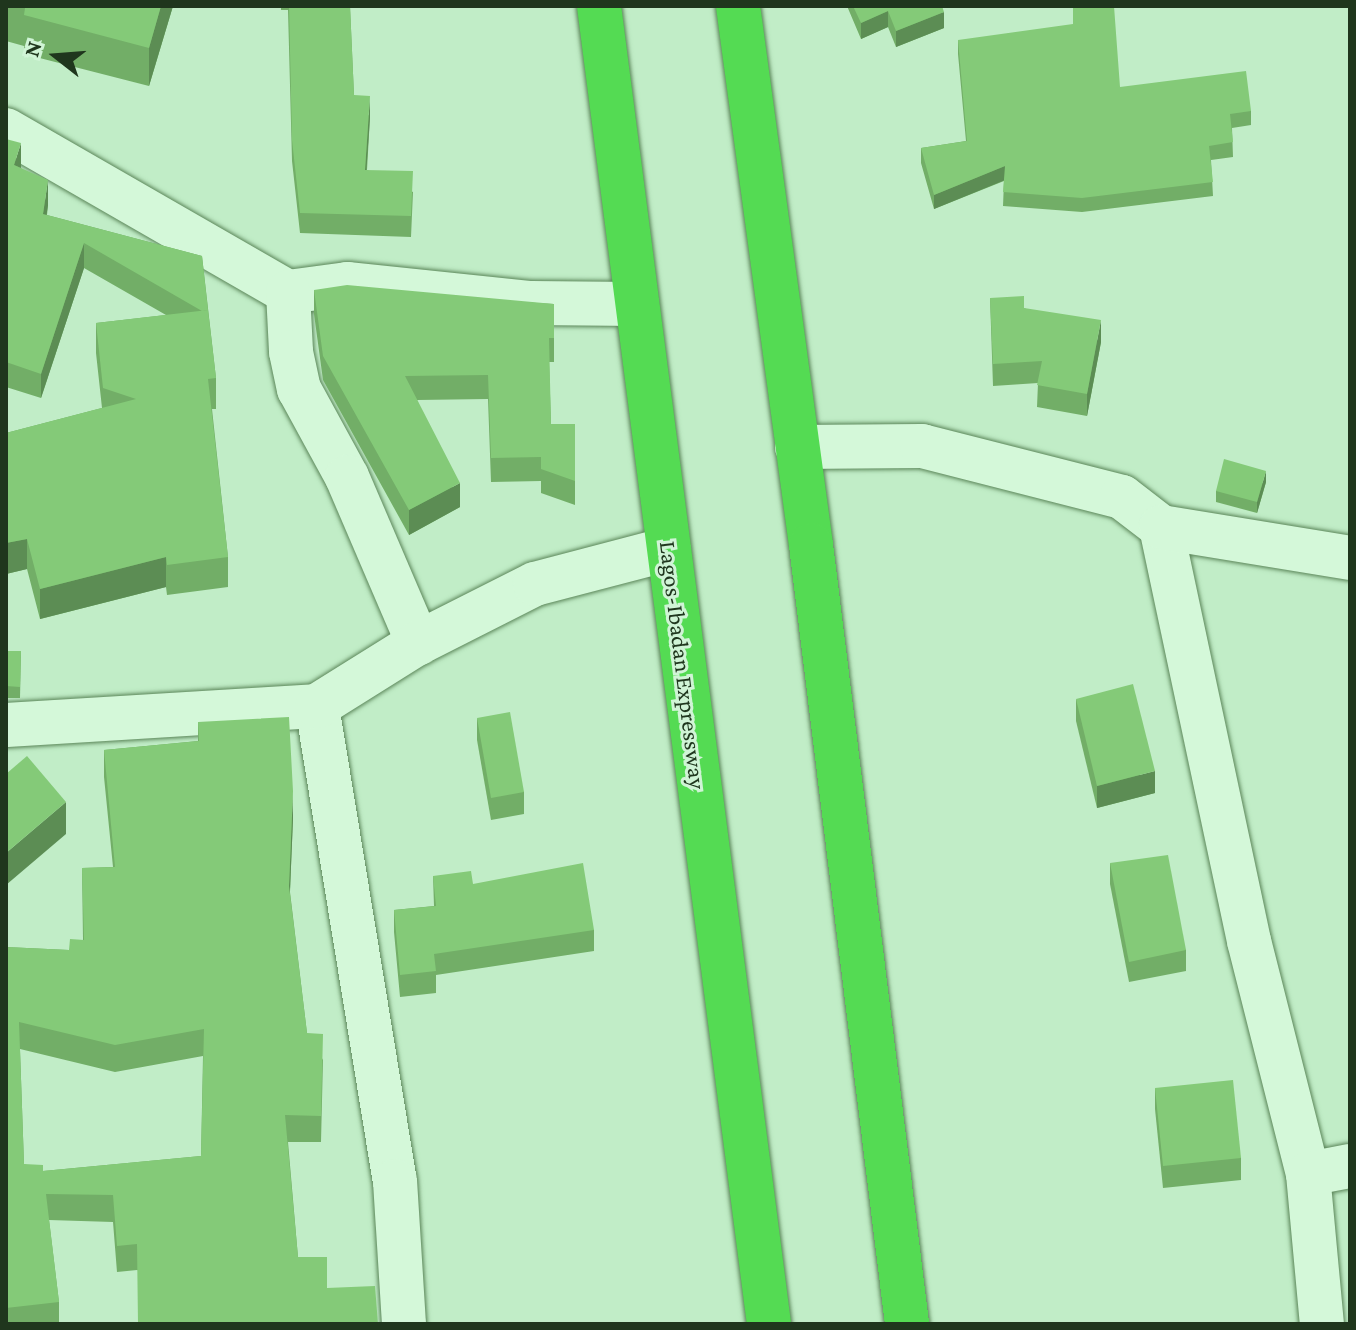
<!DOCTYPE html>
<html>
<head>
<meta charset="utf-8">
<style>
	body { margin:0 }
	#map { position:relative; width:1356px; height:1330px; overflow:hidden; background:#c1edc7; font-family:"Crimson Pro",serif }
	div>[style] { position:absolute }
	.roads { filter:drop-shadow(0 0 2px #5b8659) drop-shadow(0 0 2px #5b8659) }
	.minor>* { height:44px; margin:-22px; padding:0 22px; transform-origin:22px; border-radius:22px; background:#d4f8d9 }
	.highway>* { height:44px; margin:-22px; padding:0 22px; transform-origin:22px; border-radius:22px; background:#54db53 }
	.wall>* { inset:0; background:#72ae67 }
	.shaded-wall>* { inset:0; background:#5c8d54 }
	.building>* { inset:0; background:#84ca78 }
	span { translate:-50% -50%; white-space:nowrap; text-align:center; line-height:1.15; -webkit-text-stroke:6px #d0f4d6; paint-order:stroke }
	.street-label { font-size:24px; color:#1f361d }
	.frame { position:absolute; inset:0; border:8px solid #1f361d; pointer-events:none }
	.north { position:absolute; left:16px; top:16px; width:80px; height:80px; -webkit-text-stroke:6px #d0f4d6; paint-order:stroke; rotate:287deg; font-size:22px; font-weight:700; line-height:32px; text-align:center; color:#1f361d }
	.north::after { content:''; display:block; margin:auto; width:28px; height:36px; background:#1f361d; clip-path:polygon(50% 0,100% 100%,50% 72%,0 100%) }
</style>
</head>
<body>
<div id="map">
	<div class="roads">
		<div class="minor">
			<div style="left:6px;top:130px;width:325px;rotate:29.9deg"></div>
			<div style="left:288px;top:292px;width:60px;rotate:-7.7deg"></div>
			<div style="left:347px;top:284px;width:185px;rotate:5.9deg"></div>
			<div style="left:531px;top:303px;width:106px;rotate:0.5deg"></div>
			<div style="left:288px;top:292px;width:60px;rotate:87.1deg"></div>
			<div style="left:291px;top:352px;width:38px;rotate:78deg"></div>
			<div style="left:299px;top:389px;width:100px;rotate:61.4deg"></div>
			<div style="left:347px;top:477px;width:181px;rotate:66.8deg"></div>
			<div style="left:797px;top:447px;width:125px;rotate:-0.5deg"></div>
			<div style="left:922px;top:446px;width:206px;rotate:14.3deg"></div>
			<div style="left:1122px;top:497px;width:49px;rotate:37.6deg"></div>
			<div style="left:1161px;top:527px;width:423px;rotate:78deg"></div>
			<div style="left:1249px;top:941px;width:240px;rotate:75.8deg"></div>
			<div style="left:1308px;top:1174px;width:151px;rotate:84.7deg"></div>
			<div style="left:1161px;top:527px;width:192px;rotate:9.3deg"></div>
			<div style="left:317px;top:706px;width:481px;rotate:80.7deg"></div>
			<div style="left:395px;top:1181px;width:143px;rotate:86.4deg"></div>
			<div style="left:6px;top:725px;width:312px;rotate:-3.5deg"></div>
			<div style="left:317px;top:706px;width:119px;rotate:-32deg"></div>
			<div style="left:418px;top:643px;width:131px;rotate:-26.8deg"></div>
			<div style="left:535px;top:584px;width:138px;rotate:-14.7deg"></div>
			<div style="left:1308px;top:1174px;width:43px;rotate:-10.8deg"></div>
		</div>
		<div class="highway">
			<div style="left:599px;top:6px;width:1329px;rotate:82.65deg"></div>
			<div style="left:738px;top:6px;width:544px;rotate:82.29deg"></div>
			<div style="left:811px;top:545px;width:785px;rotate:82.97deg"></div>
		</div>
	</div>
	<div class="wall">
		<div style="clip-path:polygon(6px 6px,173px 6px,149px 86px,24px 54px,24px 46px,6px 41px)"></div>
		<div style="clip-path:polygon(281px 6px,350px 6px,354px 95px,370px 117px,367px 170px,413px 192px,411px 237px,300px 233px,292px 161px,288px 10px,281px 10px)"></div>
		<div style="clip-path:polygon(847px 6px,942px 6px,944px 28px,896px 47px,888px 27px,861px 39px)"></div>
		<div style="clip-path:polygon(958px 40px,1120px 87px,1251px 111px,1251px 125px,1232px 128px,1233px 157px,1211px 160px,1213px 196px,1082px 212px,1003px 206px,1004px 181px,934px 209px,921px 163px,921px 148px,966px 141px,958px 54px)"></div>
		<div style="clip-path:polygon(6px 139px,21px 168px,48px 205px,47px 215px,202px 256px,216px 378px,216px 409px,212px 409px,228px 557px,228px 587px,167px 595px,166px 587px,40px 619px,27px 569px,6px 574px,6px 433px,102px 408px,96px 353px,96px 323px,166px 315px,84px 268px,41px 398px,6px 387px)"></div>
		<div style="clip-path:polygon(314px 290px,554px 304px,554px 362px,549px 362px,551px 424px,575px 424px,575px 505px,541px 493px,541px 481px,491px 482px,488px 399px,417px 400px,460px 507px,409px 535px,323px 380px,314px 314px)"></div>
		<div style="clip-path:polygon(990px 298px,1024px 308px,1101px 342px,1087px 416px,1037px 407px,1038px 383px,993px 386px)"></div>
		<div style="clip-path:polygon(1266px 482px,1257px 513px,1216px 502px,1216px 491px)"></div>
		<div style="clip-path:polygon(6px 651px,21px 651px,20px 698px,6px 698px)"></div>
		<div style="clip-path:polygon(1076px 699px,1155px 793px,1097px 808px,1076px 721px)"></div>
		<div style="clip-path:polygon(477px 718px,524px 792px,524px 814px,491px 820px,477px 740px)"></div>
		<div style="clip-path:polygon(evenodd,198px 722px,293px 818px,290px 892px,307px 1033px,323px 1060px,321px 1142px,288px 1142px,298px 1257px,327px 1288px,378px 1324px,137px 1270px,117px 1272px,113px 1222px,49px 1220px,59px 1302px,59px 1324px,6px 1324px,6px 947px,69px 950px,83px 940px,82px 868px,113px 867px,104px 777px,104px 750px,198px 741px,198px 722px,20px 1049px,115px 1072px,203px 1056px,201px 1156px,43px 1171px,24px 1164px,20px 1049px)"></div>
		<div style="clip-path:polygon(1110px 863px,1186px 950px,1186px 971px,1129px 982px,1110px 884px)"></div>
		<div style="clip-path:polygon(433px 876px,473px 884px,594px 930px,594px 951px,436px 975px,436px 993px,400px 997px,394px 932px,394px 910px,434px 906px)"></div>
		<div style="clip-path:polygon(1155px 1088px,1241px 1158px,1241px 1180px,1163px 1188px,1155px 1109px)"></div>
	</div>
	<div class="shaded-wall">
		<div style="clip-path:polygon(161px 6px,173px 6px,149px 86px,149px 48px)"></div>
		<div style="clip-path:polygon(888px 11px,888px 27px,861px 39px,861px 23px)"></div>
		<div style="clip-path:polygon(944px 12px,944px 28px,896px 47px,896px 31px)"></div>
		<div style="clip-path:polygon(370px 96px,370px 117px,365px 190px,365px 170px)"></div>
		<div style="clip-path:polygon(21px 143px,21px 168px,14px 165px)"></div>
		<div style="clip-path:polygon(1005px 166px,1005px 180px,934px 209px,934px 195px)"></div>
		<div style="clip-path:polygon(48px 180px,48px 205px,43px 238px,43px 214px)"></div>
		<div style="clip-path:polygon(84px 243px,84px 268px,41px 398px,41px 374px)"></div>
		<div style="clip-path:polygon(1101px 320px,1101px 342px,1087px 416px,1087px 394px)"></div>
		<div style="clip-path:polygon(1266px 471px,1266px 482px,1257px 513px,1257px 502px)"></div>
		<div style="clip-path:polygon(460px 483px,460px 507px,409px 535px,409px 510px)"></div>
		<div style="clip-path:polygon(27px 539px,27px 569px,6px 574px,6px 543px)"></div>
		<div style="clip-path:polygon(166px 557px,166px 587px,40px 619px,40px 589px)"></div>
		<div style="clip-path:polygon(1155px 771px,1155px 793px,1097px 808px,1097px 786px)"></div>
		<div style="clip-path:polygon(293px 791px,293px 818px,289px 913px,289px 886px)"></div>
		<div style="clip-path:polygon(66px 802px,66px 834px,6px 885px,6px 853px)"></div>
	</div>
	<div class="building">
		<div style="clip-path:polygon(18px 6px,161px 6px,149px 48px,24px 15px,25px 8px)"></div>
		<div style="clip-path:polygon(289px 6px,350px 6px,354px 95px,370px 96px,365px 170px,413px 171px,411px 216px,300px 213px,292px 140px)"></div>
		<div style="clip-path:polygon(853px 6px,942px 6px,944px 12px,896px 31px,888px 11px,861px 23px)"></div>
		<div style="clip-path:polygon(1073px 6px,1114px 6px,1120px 87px,1246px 71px,1251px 111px,1230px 114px,1233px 142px,1209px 146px,1213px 182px,1082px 198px,1003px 192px,1005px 166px,934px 195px,921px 148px,967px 141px,958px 40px,1073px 24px)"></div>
		<div style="clip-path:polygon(6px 139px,21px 143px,14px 165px,48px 180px,43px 214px,202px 256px,208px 310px,202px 311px,84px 243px,41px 374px,6px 362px)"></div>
		<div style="clip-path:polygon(347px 285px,554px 304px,554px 338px,549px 338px,551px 424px,575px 424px,575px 481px,541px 469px,541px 457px,491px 458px,488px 375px,405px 376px,460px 483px,409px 510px,323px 356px,314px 290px)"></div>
		<div style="clip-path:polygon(1024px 296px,1024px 308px,1101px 320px,1087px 394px,1037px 385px,1042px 361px,993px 364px,990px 298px)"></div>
		<div style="clip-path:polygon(208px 310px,216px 378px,208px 379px,228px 557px,167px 565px,166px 557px,40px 589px,27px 539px,6px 543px,6px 433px,136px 399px,103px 388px,96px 323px)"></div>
		<div style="clip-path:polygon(1224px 459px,1266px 471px,1257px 502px,1216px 491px)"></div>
		<div style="clip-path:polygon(6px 651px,21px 651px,20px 687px,6px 686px)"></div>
		<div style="clip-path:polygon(1133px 684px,1155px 771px,1097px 786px,1076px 699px)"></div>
		<div style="clip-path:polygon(510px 712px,524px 792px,491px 798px,477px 718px)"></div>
		<div style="clip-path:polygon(evenodd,289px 717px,293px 791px,289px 886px,307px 1033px,323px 1034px,321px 1116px,285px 1115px,298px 1257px,327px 1257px,327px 1288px,375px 1286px,378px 1324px,138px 1324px,137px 1244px,117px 1246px,113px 1195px,46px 1194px,59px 1302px,6px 1308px,6px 947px,69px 950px,70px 939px,84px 940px,82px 868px,115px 867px,104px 750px,199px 741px,198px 722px,289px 717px,19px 1022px,115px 1045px,204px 1029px,201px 1156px,43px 1171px,43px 1165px,24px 1164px,19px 1022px)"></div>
		<div style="clip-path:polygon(27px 756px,66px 802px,6px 853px,6px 774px)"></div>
		<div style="clip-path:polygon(1168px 855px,1186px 950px,1129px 962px,1110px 863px)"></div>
		<div style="clip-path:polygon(583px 863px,594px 930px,434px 954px,436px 971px,400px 975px,394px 910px,436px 906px,433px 876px,471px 871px,473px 884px)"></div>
		<div style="clip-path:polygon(1233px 1080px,1241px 1158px,1163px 1166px,1155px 1088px)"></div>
	</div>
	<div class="street-label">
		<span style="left:683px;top:665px;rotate:83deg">Lagos-Ibadan Expressway</span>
	</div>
	<div class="frame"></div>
	<div class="north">N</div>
</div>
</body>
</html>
